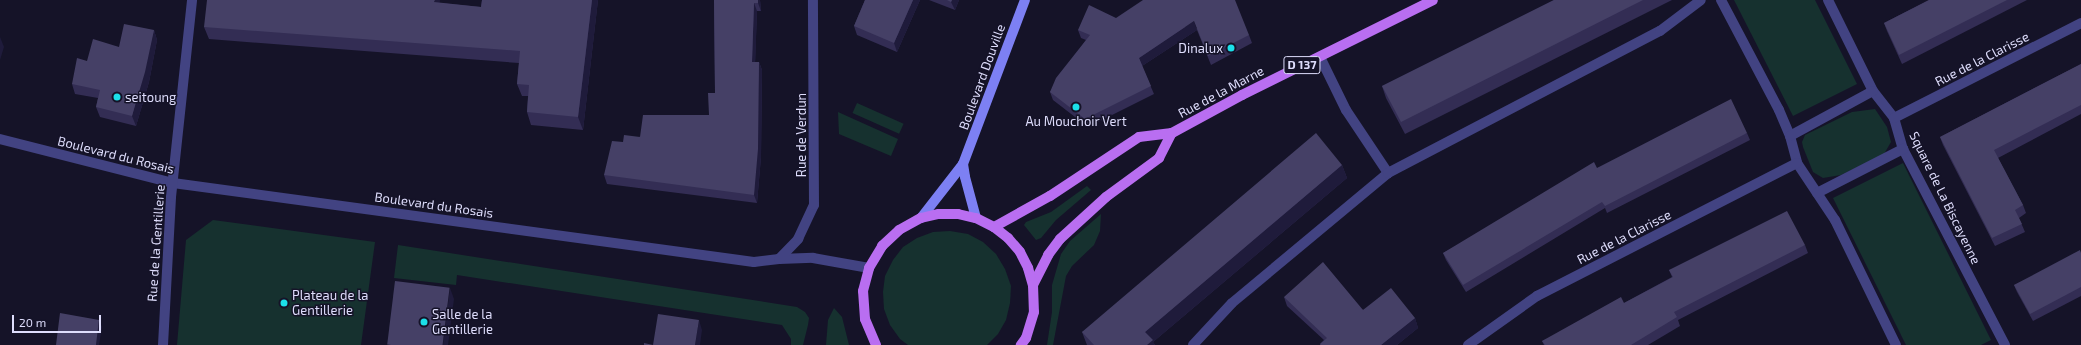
<!DOCTYPE html>
<html>
<head>
<meta charset="utf-8">
<style>
  body { margin:0 }
  #map { position:relative; width:2081px; height:345px; overflow:hidden; background:#151328; font-family:"Exo 2",sans-serif }
  div>[style] { position:absolute }
  .green>* { inset:0; background:#16312f; transform-origin:0 0 }
  .street>* { height:10px; margin:-5px; padding:0 5px; transform-origin:5px; border-radius:5px; background:#424382 }
  .secondary>* { height:10px; margin:-5px; padding:0 5px; transform-origin:5px; border-radius:5px; background:#7d80f3 }
  .primary>* { height:10px; margin:-5px; padding:0 5px; transform-origin:5px; border-radius:5px; background:#b96ef1 }
  .wall>* { inset:0; background:#332d54 }
  .shaded-wall>* { inset:0; background:#1f1b3b }
  .building>* { inset:0; background:#454066; transform-origin:0 0 }
  .dots>* { width:11px; height:11px; translate:-50% -50%; box-sizing:border-box; border:2px solid #151328; border-radius:50% }
  span { translate:-50% -50%; white-space:nowrap; text-align:center; line-height:1.15; -webkit-text-stroke:3px #151328; paint-order:stroke }
  .shield-label span { padding:1px 3px; background:#151328; border:1px solid; border-radius:3px; -webkit-text-stroke-width:0 }
  .shield-label { font-size:12px; color:#deddfc; font-weight:700 }
  .poi-label { font-size:13px; color:#deddfc }
  .right { translate:-100% -50%; text-align:right }
  .left { translate:0 -50%; text-align:left }
  .street-label { font-size:13px; color:#deddfc }
  .scale { position:absolute; left:12px; top:315px; width:89px; height:18px; box-sizing:border-box; border:2px solid #deddfc; border-top:0; padding-left:5px; font-size:12px; line-height:14px; white-space:nowrap; color:#deddfc; -webkit-text-stroke:3px #151328; paint-order:stroke }
</style>
</head>
<body>
<div id="map">
  <div class="green">
    <div style="clip-path:polygon(1734px 0,1815px 0,1857px 84px,1793px 116px)"></div>
    <div style="left:857px;top:103px;width:51px;height:11px;rotate:24deg"></div>
    <div style="clip-path:polygon(1875px 109px,1887px 127px,1891px 142px,1884px 154px,1841px 175px,1823px 178px,1813px 172px,1803px 147px,1802px 142px,1805px 135px,1852px 112px)"></div>
    <div style="clip-path:polygon(838px 112px,898px 139px,891px 156px,839px 134px)"></div>
    <div style="clip-path:polygon(1903px 163px,1991px 340px,1981px 345px,1906px 345px,1833px 198px)"></div>
    <div style="clip-path:polygon(1087px 186px,1091px 190px,1056px 220px,1041px 238px,1036px 240px,1024px 225px,1026px 222px,1051px 212px)"></div>
    <div style="clip-path:polygon(1101px 214px,1100px 231px,1094px 245px,1072px 266px,1066px 276px,1053px 345px,1047px 345px,1052px 312px,1052px 285px,1061px 254px,1070px 241px)"></div>
    <div style="clip-path:polygon(213px 220px,375px 242px,361px 345px,177px 345px,186px 240px)"></div>
    <div style="clip-path:polygon(950px 231px,968px 234px,983px 242px,996px 254px,1005px 269px,1011px 286px,1010px 303px,1006px 320px,998px 334px,987px 345px,908px 345px,900px 339px,890px 325px,884px 309px,883px 292px,885px 276px,893px 260px,903px 247px,917px 238px,933px 232px)"></div>
    <div style="clip-path:polygon(398px 245px,797px 307px,805px 312px,809px 318px,808px 325px,803px 345px,791px 345px,791px 339px,782px 325px,457px 275px,456px 285px,394px 278px)"></div>
    <div style="clip-path:polygon(834px 308px,842px 317px,849px 345px,826px 345px,828px 320px)"></div>
  </div>
  <div class="street">
    <div style="left:1721px;top:0;width:124px;rotate:62.2deg"></div>
    <div style="left:1779px;top:110px;width:28px;rotate:67deg"></div>
    <div style="left:1790px;top:136px;width:28px;rotate:75deg"></div>
    <div style="left:1797px;top:163px;width:69px;rotate:56.3deg"></div>
    <div style="left:1835px;top:220px;width:139px;rotate:64deg"></div>
    <div style="left:1828px;top:0;width:102px;rotate:63.7deg"></div>
    <div style="left:1873px;top:91px;width:34px;rotate:52deg"></div>
    <div style="left:1894px;top:118px;width:32px;rotate:74deg"></div>
    <div style="left:1903px;top:149px;width:221px;rotate:62.5deg"></div>
    <div style="left:1320px;top:57px;width:59px;rotate:63.9deg"></div>
    <div style="left:1346px;top:110px;width:76px;rotate:56.3deg"></div>
    <div style="left:1894px;top:118px;width:210px;rotate:-26.9deg"></div>
    <div style="left:1790px;top:136px;width:94px;rotate:-28.5deg"></div>
    <div style="left:0;top:139px;width:179px;rotate:14.3deg"></div>
    <div style="left:173px;top:183px;width:586px;rotate:7.74deg"></div>
    <div style="left:754px;top:262px;width:25px;rotate:-7deg"></div>
    <div style="left:779px;top:259px;width:34px;rotate:-2deg"></div>
    <div style="left:813px;top:258px;width:57px;rotate:10.1deg"></div>
    <div style="left:1817px;top:193px;width:97px;rotate:-27.1deg"></div>
    <div style="left:779px;top:259px;width:28px;rotate:-46deg"></div>
    <div style="left:798px;top:239px;width:38px;rotate:-65deg"></div>
    <div style="left:814px;top:205px;width:205px;rotate:-90.3deg"></div>
    <div style="left:163px;top:345px;width:148px;rotate:-86.9deg"></div>
    <div style="left:171px;top:197px;width:198px;rotate:-83.9deg"></div>
    <div style="left:1193px;top:345px;width:57px;rotate:-47.1deg"></div>
    <div style="left:1232px;top:303px;width:203px;rotate:-39.8deg"></div>
    <div style="left:1388px;top:173px;width:307px;rotate:-27.6deg"></div>
    <div style="left:1660px;top:31px;width:51px;rotate:-37.1deg"></div>
    <div style="left:1468px;top:345px;width:85px;rotate:-35.4deg"></div>
    <div style="left:1537px;top:296px;width:292px;rotate:-27.1deg"></div>
  </div>
  <div class="secondary">
    <div style="left:963px;top:164px;width:13px;rotate:81deg"></div>
    <div style="left:965px;top:177px;width:42px;rotate:75deg"></div>
    <div style="left:921px;top:218px;width:68px;rotate:-52.1deg"></div>
    <div style="left:963px;top:164px;width:175px;rotate:-69.3deg"></div>
  </div>
  <div class="primary">
    <div style="left:994px;top:227px;width:64px;rotate:-29deg"></div>
    <div style="left:1050px;top:196px;width:107px;rotate:-33.5deg"></div>
    <div style="left:1139px;top:137px;width:33px;rotate:-7deg"></div>
    <div style="left:1172px;top:133px;width:80px;rotate:-28.5deg"></div>
    <div style="left:1242px;top:95px;width:213px;rotate:-26.4deg"></div>
    <div style="left:1033px;top:285px;width:34px;rotate:-63deg"></div>
    <div style="left:1048px;top:255px;width:20px;rotate:-53deg"></div>
    <div style="left:1060px;top:239px;width:62px;rotate:-42.4deg"></div>
    <div style="left:1106px;top:197px;width:66px;rotate:-36.3deg"></div>
    <div style="left:1159px;top:158px;width:28px;rotate:-63deg"></div>
    <div style="left:876px;top:345px;width:28px;rotate:-113deg"></div>
    <div style="left:865px;top:319px;width:28px;rotate:-94deg"></div>
    <div style="left:863px;top:291px;width:24px;rotate:-75deg"></div>
    <div style="left:869px;top:268px;width:26px;rotate:-59deg"></div>
    <div style="left:882px;top:246px;width:23px;rotate:-43deg"></div>
    <div style="left:899px;top:230px;width:25px;rotate:-29deg"></div>
    <div style="left:921px;top:218px;width:18px;rotate:-13deg"></div>
    <div style="left:939px;top:214px;width:19px"></div>
    <div style="left:958px;top:214px;width:18px;rotate:13deg"></div>
    <div style="left:976px;top:218px;width:20px;rotate:27deg"></div>
    <div style="left:994px;top:227px;width:18px;rotate:38deg"></div>
    <div style="left:1008px;top:238px;width:18px;rotate:49deg"></div>
    <div style="left:1020px;top:252px;width:18px;rotate:63deg"></div>
    <div style="left:1028px;top:268px;width:18px;rotate:74deg"></div>
    <div style="left:1033px;top:285px;width:27px;rotate:88deg"></div>
    <div style="left:1034px;top:312px;width:27px;rotate:107deg"></div>
    <div style="left:1026px;top:338px;width:9px;rotate:126deg"></div>
  </div>
  <div class="wall">
    <div style="clip-path:polygon(482px 0,598px 0,583px 130px,531px 125px,527px 112px,528px 96px,522px 96px,517px 84px,519px 63px,209px 39px,204px 27px,440px 3px,481px 7px)"></div>
    <div style="clip-path:polygon(714px 0,760px 0,761px 11px,757px 11px,755px 62px,759px 62px,762px 70px,761px 157px,757px 203px,607px 184px,604px 175px,623px 142px,709px 115px,715px 93px)"></div>
    <div style="clip-path:polygon(865px 0,920px 0,897px 52px,857px 35px,854px 26px)"></div>
    <div style="clip-path:polygon(929px 0,959px 0,955px 10px)"></div>
    <div style="clip-path:polygon(1554px 0,1672px 0,1405px 134px,1386px 98px,1382px 86px)"></div>
    <div style="clip-path:polygon(1929px 0,2027px 0,1902px 64px,1887px 31px,1884px 23px)"></div>
    <div style="clip-path:polygon(1116px 18px,1249px 35px,1252px 43px,1211px 65px,1197px 30px,1142px 66px,1154px 94px,1088px 127px,1053px 100px,1050px 92px,1086px 40px,1081px 38px,1078px 30px)"></div>
    <div style="clip-path:polygon(154px 30px,157px 40px,149px 82px,136px 126px,100px 117px,96px 107px,98px 98px,75px 94px,72px 84px,87px 61px,119px 47px)"></div>
    <div style="clip-path:polygon(2081px 64px,2081px 114px,1998px 158px,2023px 205px,2026px 213px,2019px 218px,2025px 232px,1995px 246px,1943px 145px,1940px 137px)"></div>
    <div style="clip-path:polygon(1747px 133px,1750px 140px,1607px 213px,1605px 208px,1466px 292px,1446px 260px,1443px 253px,1597px 168px)"></div>
    <div style="clip-path:polygon(1342px 165px,1347px 178px,1153px 342px,1155px 345px,1087px 345px,1082px 332px)"></div>
    <div style="clip-path:polygon(1805px 245px,1808px 253px,1678px 320px,1680px 326px,1648px 345px,1544px 345px,1542px 341px,1624px 303px,1672px 277px,1669px 270px)"></div>
    <div style="clip-path:polygon(2081px 253px,2081px 296px,2033px 321px,2017px 292px,2014px 285px)"></div>
    <div style="clip-path:polygon(1284px 297px,1415px 318px,1418px 328px,1397px 345px,1320px 345px,1320px 344px,1324px 340px,1287px 306px)"></div>
  </div>
  <div class="shaded-wall">
    <div style="clip-path:polygon(435px 0,440px 0,439px 14px,434px 2px)"></div>
    <div style="clip-path:polygon(592px 0,598px 0,583px 130px,578px 117px)"></div>
    <div style="clip-path:polygon(758px 0,760px 0,761px 11px,758px 3px)"></div>
    <div style="clip-path:polygon(913px 0,920px 0,897px 52px,894px 43px)"></div>
    <div style="clip-path:polygon(952px 0,959px 0,955px 10px,951px 2px)"></div>
    <div style="clip-path:polygon(754px 3px,757px 11px,755px 70px,752px 62px)"></div>
    <div style="clip-path:polygon(1194px 21px,1197px 30px,1142px 66px,1139px 58px)"></div>
    <div style="clip-path:polygon(154px 30px,157px 40px,149px 82px,136px 126px,132px 116px)"></div>
    <div style="clip-path:polygon(0 37px,4px 47px,0 60px)"></div>
    <div style="clip-path:polygon(759px 62px,762px 70px,761px 157px,757px 203px,754px 195px)"></div>
    <div style="clip-path:polygon(1342px 165px,1347px 178px,1153px 342px,1155px 345px,1147px 345px,1145px 332px)"></div>
    <div style="clip-path:polygon(450px 288px,454px 299px,448px 345px,443px 345px)"></div>
    <div style="clip-path:polygon(1415px 318px,1418px 328px,1397px 345px,1381px 345px)"></div>
    <div style="clip-path:polygon(99px 320px,102px 327px,99px 345px,96px 345px)"></div>
    <div style="clip-path:polygon(699px 320px,702px 330px,700px 345px,695px 345px)"></div>
  </div>
  <div class="building">
    <div style="clip-path:polygon(207px 0,435px 0,434px 2px,481px 7px,482px 0,592px 0,578px 117px,527px 112px,529px 85px,517px 84px,520px 51px,204px 27px)"></div>
    <div style="clip-path:polygon(714px 0,758px 0,758px 3px,754px 3px,752px 62px,759px 62px,758px 149px,754px 195px,604px 175px,612px 141px,623px 142px,624px 135px,640px 137px,643px 115px,709px 115px,708px 93px,715px 93px)"></div>
    <div style="clip-path:polygon(865px 0,913px 0,894px 43px,854px 26px)"></div>
    <div style="clip-path:polygon(947px 0,952px 0,951px 2px)"></div>
    <div style="clip-path:polygon(1143px 0,1235px 0,1249px 35px,1208px 56px,1194px 21px,1139px 58px,1151px 86px,1085px 119px,1050px 92px,1056px 78px,1090px 35px,1078px 30px,1089px 5px,1116px 18px)"></div>
    <div style="clip-path:polygon(1554px 0,1643px 0,1401px 122px,1382px 86px)"></div>
    <div style="clip-path:polygon(1929px 0,2007px 0,1899px 55px,1884px 23px)"></div>
    <div style="clip-path:polygon(124px 24px,154px 30px,145px 72px,132px 116px,96px 107px,100px 90px,72px 84px,77px 58px,87px 61px,93px 39px,119px 47px)"></div>
    <div style="clip-path:polygon(2081px 64px,2081px 105px,1994px 150px,2023px 205px,2015px 210px,2022px 224px,1992px 238px,1940px 137px)"></div>
    <div style="clip-path:polygon(1731px 99px,1747px 133px,1605px 206px,1602px 202px,1463px 285px,1443px 253px,1594px 162px,1597px 168px)"></div>
    <div style="clip-path:polygon(1316px 133px,1342px 165px,1145px 332px,1153px 340px,1147px 345px,1094px 345px,1082px 332px)"></div>
    <div style="clip-path:polygon(1787px 211px,1805px 245px,1674px 312px,1677px 317px,1631px 345px,1545px 345px,1542px 341px,1621px 297px,1624px 303px,1673px 277px,1669px 270px)"></div>
    <div style="clip-path:polygon(2080px 250px,2081px 253px,2081px 287px,2030px 314px,2014px 285px)"></div>
    <div style="clip-path:polygon(1323px 262px,1363px 310px,1391px 288px,1415px 318px,1381px 345px,1321px 345px,1320px 344px,1327px 338px,1284px 297px)"></div>
    <div style="left:395px;top:281px;width:55px;height:64px;rotate:7deg"></div>
    <div style="clip-path:polygon(60px 313px,99px 320px,96px 345px,56px 345px)"></div>
    <div style="clip-path:polygon(658px 314px,699px 320px,695px 345px,644px 345px,644px 343px,653px 345px)"></div>
  </div>
  <div class="dots">
    <div style="left:1231px;top:48px;background:#1be0e9"></div>
    <div style="left:117px;top:97px;background:#1be0e9"></div>
    <div style="left:1076px;top:107px;background:#1be0e9"></div>
    <div style="left:284px;top:303px;background:#1be0e9"></div>
    <div style="left:424px;top:322px;background:#1be0e9"></div>
  </div>
  <div class="shield-label">
    <span style="left:1302px;top:65px">D 137</span>
  </div>
  <div class="poi-label">
    <span class="right" style="left:1223px;top:48px">Dinalux</span>
    <span class="left" style="left:125px;top:97px">seitoung</span>
    <span style="left:1076px;top:121px">Au Mouchoir Vert</span>
    <span class="left" style="left:292px;top:303px">Plateau de la<br>Gentillerie</span>
    <span class="left" style="left:432px;top:322px">Salle de la<br>Gentillerie</span>
  </div>
  <div class="street-label">
    <span style="left:1982px;top:59px;rotate:-27deg">Rue de la Clarisse</span>
    <span style="left:982px;top:77px;rotate:-70deg">Boulevard Douville</span>
    <span style="left:1221px;top:92px;rotate:-28deg">Rue de la Marne</span>
    <span style="left:801px;top:135px;rotate:-90deg">Rue de Verdun</span>
    <span style="left:116px;top:155px;rotate:14deg">Boulevard du Rosais</span>
    <span style="left:1945px;top:198px;rotate:64deg">Square de La Biscayenne</span>
    <span style="left:434px;top:205px;rotate:8deg">Boulevard du Rosais</span>
    <span style="left:1624px;top:237px;rotate:-27deg">Rue de la Clarisse</span>
    <span style="left:156px;top:243px;rotate:-86deg">Rue de la Gentillerie</span>
  </div>
  <div class="scale">20 m</div>
</div>
</body>
</html>
